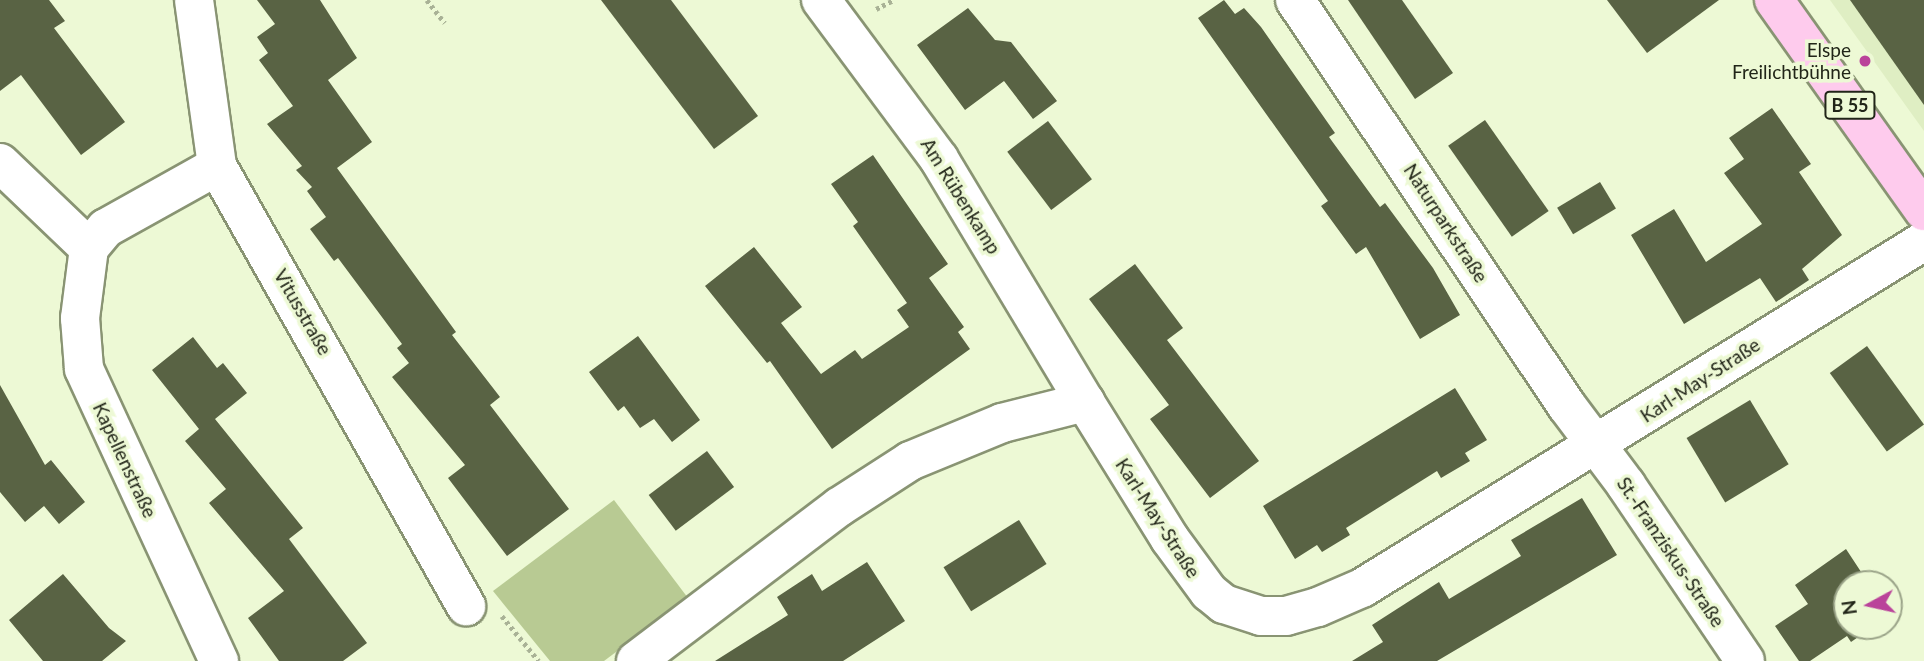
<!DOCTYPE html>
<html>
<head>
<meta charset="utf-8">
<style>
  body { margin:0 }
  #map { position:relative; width:1924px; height:661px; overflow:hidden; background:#edf9d5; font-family:Lato,sans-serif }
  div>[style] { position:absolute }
  .built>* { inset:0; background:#dfeec3 }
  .green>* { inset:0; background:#b8ca93 }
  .building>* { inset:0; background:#596344; transform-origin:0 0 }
  .path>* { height:4.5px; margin-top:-2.25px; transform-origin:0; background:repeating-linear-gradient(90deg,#a9b296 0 3.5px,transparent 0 7px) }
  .roads { filter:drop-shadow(2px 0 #899473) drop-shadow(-2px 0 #899473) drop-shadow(0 2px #899473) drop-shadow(0 -2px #899473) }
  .minor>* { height:38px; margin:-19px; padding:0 19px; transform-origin:19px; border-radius:19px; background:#fff }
  .major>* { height:38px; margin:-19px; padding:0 19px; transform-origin:19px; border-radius:19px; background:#fecbed }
  .dots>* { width:19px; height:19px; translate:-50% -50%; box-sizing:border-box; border:4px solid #edf9d5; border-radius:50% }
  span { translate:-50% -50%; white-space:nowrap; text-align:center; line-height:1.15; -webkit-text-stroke:7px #edf9d5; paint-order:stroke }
  .shield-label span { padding:2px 5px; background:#edf9d5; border:2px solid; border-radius:5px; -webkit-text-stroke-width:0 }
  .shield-label { font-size:18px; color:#212518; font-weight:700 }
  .poi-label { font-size:19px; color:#212518 }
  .right { translate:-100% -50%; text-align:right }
  .street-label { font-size:19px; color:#212518 }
  .north { position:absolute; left:1833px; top:570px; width:70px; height:70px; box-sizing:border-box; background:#edf9d5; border:2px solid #9ba489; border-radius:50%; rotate:262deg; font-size:19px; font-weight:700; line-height:28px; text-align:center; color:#212518 }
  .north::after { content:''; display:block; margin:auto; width:24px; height:32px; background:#ba439a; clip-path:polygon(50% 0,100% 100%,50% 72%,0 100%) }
</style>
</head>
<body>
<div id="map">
  <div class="built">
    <div style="clip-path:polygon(1830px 0,1924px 0,1924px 131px)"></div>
  </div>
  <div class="green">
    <div style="clip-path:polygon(614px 500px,688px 598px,604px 661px,550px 661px,493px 591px)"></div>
  </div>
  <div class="building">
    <div style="clip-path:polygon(0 0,49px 0,65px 21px,54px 28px,125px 122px,81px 155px,21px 75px,0 91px)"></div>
    <div style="clip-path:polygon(257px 0,320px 0,357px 58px,328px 80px,372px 142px,337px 168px,456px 332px,452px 335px,500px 397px,490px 405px,569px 509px,507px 556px,448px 478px,465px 465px,392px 377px,409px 363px,397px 348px,402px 344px,338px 258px,334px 261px,310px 229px,326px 217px,307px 191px,312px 187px,296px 170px,302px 166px,267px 124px,293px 106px,259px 60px,268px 53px,257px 37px,275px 24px)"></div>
    <div style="clip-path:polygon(601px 0,671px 0,758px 116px,714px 149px)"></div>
    <div style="clip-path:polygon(1224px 0,1235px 14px,1244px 8px,1261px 27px,1335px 133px,1329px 137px,1380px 207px,1385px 203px,1433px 268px,1460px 315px,1420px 339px,1366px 247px,1356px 254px,1321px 206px,1328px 201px,1198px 18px)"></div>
    <div style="clip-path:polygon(1348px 0,1402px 0,1453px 73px,1415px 99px)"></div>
    <div style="clip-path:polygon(1607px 0,1719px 0,1647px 53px)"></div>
    <div style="clip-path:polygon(1850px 0,1924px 0,1924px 105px)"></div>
    <div style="clip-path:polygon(968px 8px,995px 40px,1011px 42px,1057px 101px,1033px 119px,1004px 81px,965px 110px,917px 45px)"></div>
    <div style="clip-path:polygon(1772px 108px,1811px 164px,1799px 172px,1842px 235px,1802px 269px,1809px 280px,1776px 302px,1760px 278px,1684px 324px,1631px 235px,1674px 209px,1706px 262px,1762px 224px,1724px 173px,1744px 159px,1729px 138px)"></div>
    <div style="left:1485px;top:120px;width:111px;height:45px;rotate:55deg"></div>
    <div style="left:1048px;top:121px;width:73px;height:51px;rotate:53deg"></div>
    <div style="clip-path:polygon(873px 155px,948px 264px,929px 278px,964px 327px,958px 332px,970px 349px,832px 449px,770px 361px,767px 363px,705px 286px,754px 247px,802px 307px,781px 323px,821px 374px,855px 350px,862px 359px,909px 327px,897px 310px,907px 303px,853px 226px,858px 222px,831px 184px)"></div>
    <div style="left:1600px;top:182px;width:31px;height:50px;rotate:59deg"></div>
    <div style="clip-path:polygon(1135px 264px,1183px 328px,1167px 340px,1259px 461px,1210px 498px,1150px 419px,1169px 405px,1089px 299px)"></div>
    <div style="clip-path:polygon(638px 336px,700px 420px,672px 442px,654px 419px,640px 428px,624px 406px,618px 411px,589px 372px)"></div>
    <div style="clip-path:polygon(193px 337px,217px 368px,223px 363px,247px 393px,215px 419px,303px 528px,289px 539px,367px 643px,343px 661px,279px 661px,248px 618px,284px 591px,209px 503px,226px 489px,185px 441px,199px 429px,152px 370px)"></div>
    <div style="left:1867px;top:346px;width:97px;height:46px;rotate:54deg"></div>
    <div style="clip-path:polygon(0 385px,45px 465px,51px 460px,85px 502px,59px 524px,44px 506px,25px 522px,0 492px)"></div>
    <div style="clip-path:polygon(1455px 388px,1487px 440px,1465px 453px,1470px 461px,1441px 478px,1437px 471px,1346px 528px,1350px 535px,1322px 552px,1317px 545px,1295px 559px,1263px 506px)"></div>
    <div style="left:1750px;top:400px;width:75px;height:74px;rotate:59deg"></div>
    <div style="left:707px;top:451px;width:45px;height:73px;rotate:53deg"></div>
    <div style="clip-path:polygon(1582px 498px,1617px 555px,1437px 661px,1352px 661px,1383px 642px,1372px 625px,1439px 582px,1449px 599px,1521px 556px,1511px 540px)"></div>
    <div style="left:1019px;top:520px;width:52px;height:89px;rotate:58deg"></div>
    <div style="clip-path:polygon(1846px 549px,1869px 584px,1847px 584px,1847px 626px,1874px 626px,1851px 642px,1847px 636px,1810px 661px,1799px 661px,1775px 626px,1808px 604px,1795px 585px)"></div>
    <div style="clip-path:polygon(867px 562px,905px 621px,843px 661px,715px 661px,788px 615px,777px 597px,812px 574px,822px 591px)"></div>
    <div style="clip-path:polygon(63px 574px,109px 628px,126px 641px,102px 661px,43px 661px,9px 620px)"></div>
  </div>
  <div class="path">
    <div style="left:427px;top:0;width:29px;rotate:52deg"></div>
    <div style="left:876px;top:9px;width:20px;rotate:-27deg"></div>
    <div style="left:502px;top:616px;width:58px;rotate:50.6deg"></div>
  </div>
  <div class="roads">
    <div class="minor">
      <div style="left:194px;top:0;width:168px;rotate:82.1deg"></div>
      <div style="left:217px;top:166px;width:506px;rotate:60.49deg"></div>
      <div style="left:821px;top:0;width:198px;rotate:53.4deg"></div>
      <div style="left:939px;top:159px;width:283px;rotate:59deg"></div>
      <div style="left:1295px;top:0;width:489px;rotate:56.2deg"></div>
      <div style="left:1567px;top:406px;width:99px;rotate:53.2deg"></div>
      <div style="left:1626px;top:485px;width:212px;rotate:55.9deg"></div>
      <div style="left:0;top:163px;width:123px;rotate:43.7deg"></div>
      <div style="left:89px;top:248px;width:71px;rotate:97.3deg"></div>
      <div style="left:80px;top:318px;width:51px;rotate:85.5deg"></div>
      <div style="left:84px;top:369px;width:322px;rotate:65.2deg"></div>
      <div style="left:89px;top:248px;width:26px;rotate:-50deg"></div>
      <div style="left:106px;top:228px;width:127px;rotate:-29.2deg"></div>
      <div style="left:636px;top:661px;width:255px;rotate:-37.2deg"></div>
      <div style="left:839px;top:507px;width:85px;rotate:-32.9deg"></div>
      <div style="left:910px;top:461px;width:100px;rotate:-22.4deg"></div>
      <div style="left:1002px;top:423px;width:86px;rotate:-14.2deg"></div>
      <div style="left:1085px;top:402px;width:161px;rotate:58.2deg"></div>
      <div style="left:1170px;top:539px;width:66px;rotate:53.7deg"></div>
      <div style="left:1209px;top:592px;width:19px;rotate:39deg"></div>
      <div style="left:1224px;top:604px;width:39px;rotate:18deg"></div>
      <div style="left:1261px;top:616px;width:25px"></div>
      <div style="left:1286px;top:616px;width:33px;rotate:-16deg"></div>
      <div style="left:1318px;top:607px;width:48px;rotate:-23.4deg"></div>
      <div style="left:1362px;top:588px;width:660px;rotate:-31.69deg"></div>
    </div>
    <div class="major">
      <div style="left:1774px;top:0;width:259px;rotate:54.6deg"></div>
    </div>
  </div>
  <div class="dots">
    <div style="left:1865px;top:61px;background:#ba439a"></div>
  </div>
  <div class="shield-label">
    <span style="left:1850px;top:105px">B 55</span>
  </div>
  <div class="poi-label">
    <span class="right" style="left:1851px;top:61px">Elspe<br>Freilichtbühne</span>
  </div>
  <div class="street-label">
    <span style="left:961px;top:196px;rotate:58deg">Am Rübenkamp</span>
    <span style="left:1446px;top:223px;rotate:57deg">Naturparkstraße</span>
    <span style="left:303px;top:312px;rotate:60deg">Vitusstraße</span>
    <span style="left:1700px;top:380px;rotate:-33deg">Karl-May-Straße</span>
    <span style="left:125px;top:460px;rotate:65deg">Kapellenstraße</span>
    <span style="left:1158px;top:518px;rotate:57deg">Karl-May-Straße</span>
    <span style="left:1671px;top:552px;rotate:56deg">St.-Franziskus-Straße</span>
  </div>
  <div class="north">N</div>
</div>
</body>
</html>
